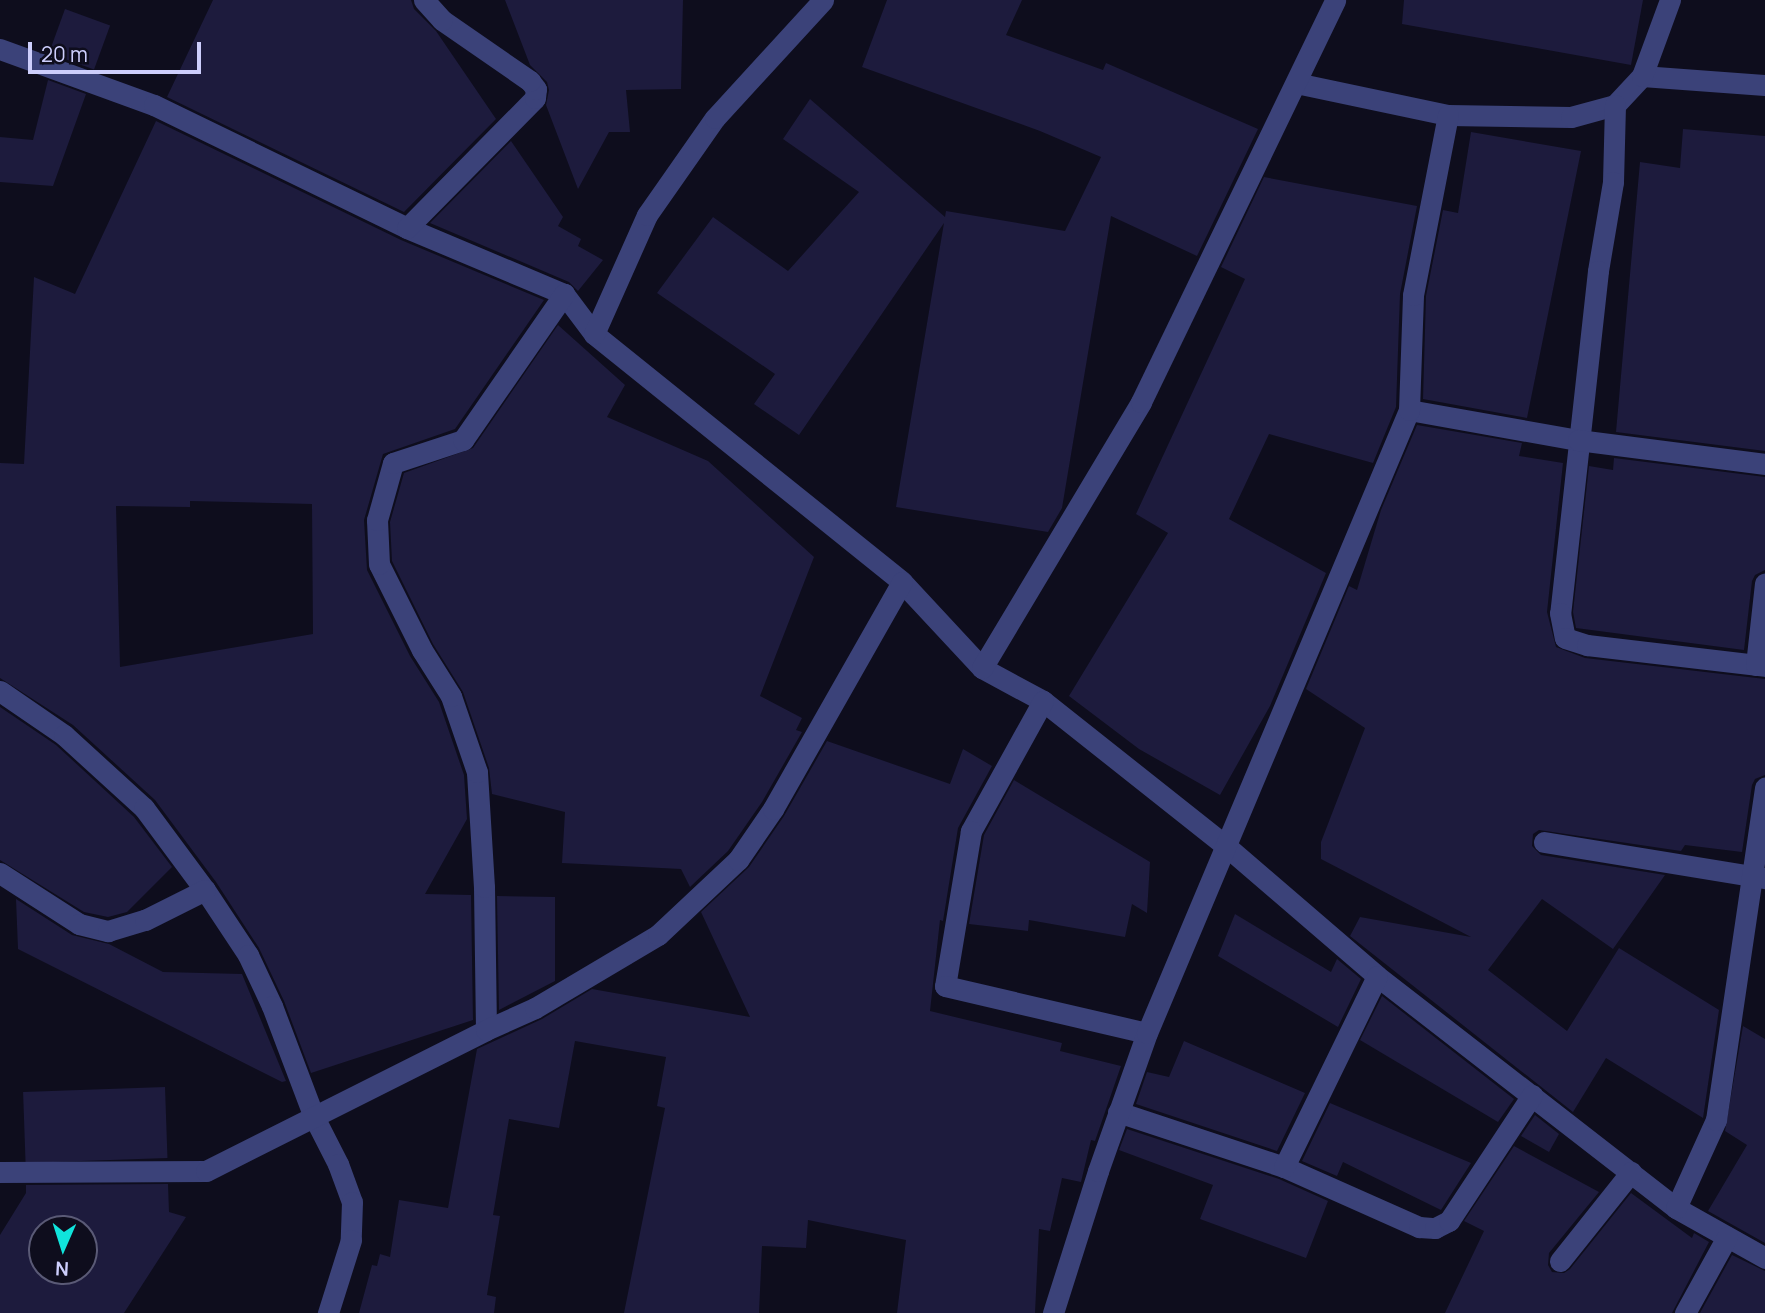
<!DOCTYPE html>
<html>
<head>
<meta charset="utf-8">
<style>
  body { margin:0 }
  #map { position:relative; width:1765px; height:1313px; overflow:hidden; background:#0e0d1d; font-family:Manrope,sans-serif }
  div>[style] { position:absolute }
  .building>* { inset:0; background:#1d1b3d; transform-origin:0 0 }
  .minor>* { height:21px; margin:-10.5px; padding:0 10.5px; transform-origin:10.5px; border-radius:10.5px; background:#3b4279 }
  span { translate:-50% -50%; white-space:nowrap; text-align:center; line-height:1.15; -webkit-text-stroke:5px #0e0d1d; paint-order:stroke }
  .north { position:absolute; left:28px; top:1215px; width:70px; height:70px; box-sizing:border-box; background:#0e0d1d; border:2px solid #5a5a76; border-radius:50%; rotate:183deg; font-size:19px; font-weight:700; line-height:28px; text-align:center; color:#cdcefc }
  .north::after { content:''; display:block; margin:auto; width:24px; height:32px; background:#10e4dc; clip-path:polygon(50% 0,100% 100%,50% 72%,0 100%) }
  .scale { position:absolute; left:28px; top:42px; width:173px; height:32px; box-sizing:border-box; border:4px solid #cdcefc; border-top:0; padding-left:9px; font-size:21px; line-height:24px; white-space:nowrap; color:#cdcefc; -webkit-text-stroke:5px #0e0d1d; paint-order:stroke }
</style>
</head>
<body>
<div id="map">
  <div class="building">
    <div style="clip-path:polygon(213px 0,411px 0,414px 9px,436px 31px,496px 119px,404px 212px,167px 97px)"></div>
    <div style="clip-path:polygon(505px 0,683px 0,681px 89px,626px 90px,630px 132px,609px 132px,578px 189px,546px 105px,549px 90px,547px 82px,530px 65px)"></div>
    <div style="clip-path:polygon(887px 0,1022px 0,1006px 35px,1103px 70px,1106px 63px,1258px 129px,1197px 256px,1111px 216px,1062px 508px,1048px 532px,896px 507px,944px 223px,799px 435px,754px 404px,775px 374px,657px 293px,713px 217px,788px 271px,859px 192px,783px 139px,810px 99px,945px 217px,946px 211px,1065px 231px,1101px 157px,1040px 131px,862px 67px)"></div>
    <div style="clip-path:polygon(1404px 0,1643px 0,1631px 65px,1402px 24px)"></div>
    <div style="left:65px;top:9px;width:48px;height:47px;rotate:20deg"></div>
    <div style="clip-path:polygon(48px 80px,86px 94px,53px 186px,0 182px,0 137px,33px 140px)"></div>
    <div style="clip-path:polygon(evenodd,156px 121px,401px 240px,544px 300px,455px 429px,383px 454px,364px 520px,367px 570px,410px 656px,439px 702px,464px 775px,467px 819px,425px 894px,471px 895px,473px 1020px,311px 1073px,284px 1001px,259px 948px,216px 882px,155px 800px,73px 725px,0 678px,0 463px,24px 464px,34px 277px,75px 294px,156px 121px,190px 501px,312px 504px,313px 634px,120px 667px,116px 506px,190px 507px,190px 501px)"></div>
    <div style="clip-path:polygon(1683px 129px,1765px 136px,1765px 451px,1616px 432px,1640px 162px,1680px 168px)"></div>
    <div style="clip-path:polygon(1471px 132px,1581px 151px,1527px 418px,1423px 399px,1426px 296px,1443px 210px,1458px 213px)"></div>
    <div style="clip-path:polygon(511px 141px,563px 217px,558px 226px,581px 239px,578px 246px,603px 260px,578px 291px,569px 282px,430px 223px)"></div>
    <div style="clip-path:polygon(1264px 177px,1417px 206px,1400px 294px,1396px 407px,1373px 463px,1269px 434px,1229px 519px,1326px 573px,1270px 706px,1220px 795px,1139px 749px,1069px 696px,1168px 533px,1136px 514px,1245px 279px,1221px 267px)"></div>
    <div style="clip-path:polygon(558px 325px,625px 385px,607px 417px,708px 461px,814px 557px,760px 696px,802px 718px,796px 730px,802px 732px,762px 802px,728px 851px,690px 887px,681px 869px,562px 863px,565px 812px,492px 794px,489px 768px,463px 692px,433px 644px,392px 561px,390px 522px,404px 473px,473px 448px)"></div>
    <div style="clip-path:polygon(1417px 425px,1522px 443px,1519px 456px,1563px 463px,1547px 612px,1556px 647px,1585px 658px,1765px 679px,1765px 775px,1755px 779px,1752px 785px,1742px 852px,1685px 845px,1681px 851px,1539px 830px,1533px 834px,1532px 846px,1541px 855px,1665px 875px,1613px 949px,1542px 899px,1488px 970px,1567px 1031px,1619px 948px,1719px 1010px,1703px 1118px,1606px 1058px,1573px 1112px,1350px 936px,1360px 917px,1471px 937px,1321px 859px,1321px 842px,1365px 728px,1306px 689px,1349px 586px,1357px 590px,1381px 510px)"></div>
    <div style="clip-path:polygon(1614px 458px,1765px 477px,1765px 570px,1755px 575px,1752px 581px,1744px 650px,1576px 628px,1573px 612px,1589px 466px,1613px 470px)"></div>
    <div style="clip-path:polygon(0 707px,56px 745px,134px 817px,172px 867px,127px 912px,108px 917px,84px 912px,0 860px)"></div>
    <div style="clip-path:polygon(827px 741px,950px 784px,963px 749px,992px 766px,958px 828px,943px 921px,940px 920px,930px 1011px,1062px 1043px,1060px 1051px,1121px 1066px,1095px 1141px,1091px 1140px,1081px 1182px,1062px 1178px,1050px 1231px,1039px 1229px,1035px 1313px,897px 1313px,906px 1240px,808px 1220px,806px 1248px,762px 1246px,759px 1313px,624px 1313px,665px 1108px,657px 1106px,666px 1057px,575px 1041px,559px 1128px,509px 1119px,493px 1215px,500px 1216px,487px 1295px,496px 1297px,494px 1313px,359px 1313px,372px 1265px,377px 1266px,380px 1254px,390px 1257px,399px 1200px,448px 1208px,477px 1049px,542px 1019px,592px 989px,750px 1017px,701px 912px,749px 867px,784px 816px)"></div>
    <div style="clip-path:polygon(1014px 780px,1150px 862px,1147px 913px,1132px 904px,1125px 937px,1029px 920px,1028px 931px,969px 924px,984px 835px)"></div>
    <div style="clip-path:polygon(497px 896px,555px 897px,555px 981px,499px 1010px)"></div>
    <div style="clip-path:polygon(16px 899px,72px 935px,109px 944px,163px 972px,242px 974px,286px 1081px,282px 1082px,18px 949px)"></div>
    <div style="clip-path:polygon(1235px 914px,1331px 972px,1337px 959px,1361px 979px,1338px 1027px,1218px 956px)"></div>
    <div style="clip-path:polygon(1382px 996px,1514px 1099px,1498px 1122px,1360px 1040px)"></div>
    <div style="clip-path:polygon(1743px 1026px,1765px 1039px,1765px 1243px,1708px 1211px,1747px 1145px,1725px 1131px)"></div>
    <div style="clip-path:polygon(1184px 1041px,1305px 1093px,1277px 1151px,1136px 1104px,1147px 1072px,1169px 1077px)"></div>
    <div style="left:165px;top:1087px;width:71px;height:142px;rotate:88deg"></div>
    <div style="clip-path:polygon(1330px 1103px,1471px 1163px,1441px 1210px,1343px 1162px,1337px 1176px,1302px 1161px)"></div>
    <div style="clip-path:polygon(1535px 1115px,1559px 1134px,1549px 1152px,1521px 1136px)"></div>
    <div style="clip-path:polygon(1127px 1129px,1279px 1179px,1328px 1201px,1306px 1258px,1200px 1219px,1213px 1185px,1119px 1150px)"></div>
    <div style="clip-path:polygon(1514px 1146px,1599px 1192px,1549px 1253px,1548px 1265px,1552px 1272px,1564px 1273px,1570px 1269px,1631px 1193px,1692px 1238px,1694px 1233px,1709px 1242px,1672px 1313px,1445px 1313px,1484px 1231px,1464px 1221px)"></div>
    <div style="clip-path:polygon(evenodd,168px 1184px,169px 1212px,186px 1217px,124px 1313px,0 1313px,0 1235px,26px 1193px,26px 1185px,168px 1184px,42px 1229px,84px 1229px,84px 1271px,42px 1271px,42px 1229px)"></div>
    <div style="clip-path:polygon(1732px 1255px,1765px 1271px,1765px 1313px,1700px 1313px)"></div>
  </div>
  <div class="minor">
    <div style="left:0;top:49px;width:164px;rotate:20deg"></div>
    <div style="left:154px;top:105px;width:281px;rotate:25.9deg"></div>
    <div style="left:407px;top:228px;width:170px;rotate:22.8deg"></div>
    <div style="left:564px;top:294px;width:50px;rotate:53.1deg"></div>
    <div style="left:594px;top:334px;width:395px;rotate:38.8deg"></div>
    <div style="left:902px;top:582px;width:117px;rotate:47.1deg"></div>
    <div style="left:982px;top:668px;width:69px;rotate:28.4deg"></div>
    <div style="left:1043px;top:701px;width:233px;rotate:38.4deg"></div>
    <div style="left:1226px;top:846px;width:199px;rotate:40.7deg"></div>
    <div style="left:1377px;top:976px;width:378px;rotate:37.8deg"></div>
    <div style="left:1676px;top:1208px;width:102px;rotate:29.3deg"></div>
    <div style="left:1642px;top:76px;width:123px;rotate:4.2deg"></div>
    <div style="left:1296px;top:83px;width:155px;rotate:11.9deg"></div>
    <div style="left:1448px;top:115px;width:123px;rotate:0.9deg"></div>
    <div style="left:1571px;top:117px;width:46px;rotate:-15.3deg"></div>
    <div style="left:1615px;top:105px;width:40px;rotate:-47deg"></div>
    <div style="left:1642px;top:76px;width:81px;rotate:-69.8deg"></div>
    <div style="left:1615px;top:105px;width:77px;rotate:91.5deg"></div>
    <div style="left:1613px;top:182px;width:90px;rotate:99.6deg"></div>
    <div style="left:1598px;top:271px;width:344px;rotate:96.3deg"></div>
    <div style="left:1560px;top:613px;width:25px;rotate:79deg"></div>
    <div style="left:1565px;top:638px;width:23px;rotate:18deg"></div>
    <div style="left:1587px;top:645px;width:179px;rotate:6.7deg"></div>
    <div style="left:407px;top:228px;width:182px;rotate:-45.4deg"></div>
    <div style="left:535px;top:98px;width:9px;rotate:-84deg"></div>
    <div style="left:536px;top:89px;width:10px;rotate:-127deg"></div>
    <div style="left:530px;top:81px;width:107px;rotate:-145.3deg"></div>
    <div style="left:442px;top:20px;width:27px;rotate:-132deg"></div>
    <div style="left:594px;top:334px;width:130px;rotate:-66deg"></div>
    <div style="left:647px;top:215px;width:118px;rotate:-55deg"></div>
    <div style="left:715px;top:118px;width:160px;rotate:-47.5deg"></div>
    <div style="left:1409px;top:410px;width:172px;rotate:10.1deg"></div>
    <div style="left:1578px;top:440px;width:189px;rotate:7.3deg"></div>
    <div style="left:1756px;top:665px;width:82px;rotate:-83.7deg"></div>
    <div style="left:982px;top:668px;width:310px;rotate:-59.1deg"></div>
    <div style="left:1141px;top:402px;width:446px;rotate:-64.2deg"></div>
    <div style="left:0;top:691px;width:78px;rotate:34.5deg"></div>
    <div style="left:64px;top:735px;width:108px;rotate:42.4deg"></div>
    <div style="left:144px;top:808px;width:102px;rotate:53.4deg"></div>
    <div style="left:205px;top:890px;width:78px;rotate:56.5deg"></div>
    <div style="left:248px;top:955px;width:56px;rotate:64.8deg"></div>
    <div style="left:272px;top:1006px;width:119px;rotate:69.3deg"></div>
    <div style="left:314px;top:1117px;width:53px;rotate:62.9deg"></div>
    <div style="left:338px;top:1164px;width:40px;rotate:69.8deg"></div>
    <div style="left:352px;top:1202px;width:38px;rotate:92deg"></div>
    <div style="left:351px;top:1240px;width:77px;rotate:107.5deg"></div>
    <div style="left:1043px;top:701px;width:149px;rotate:119deg"></div>
    <div style="left:971px;top:831px;width:157px;rotate:99.5deg"></div>
    <div style="left:945px;top:986px;width:207px;rotate:13.1deg"></div>
    <div style="left:1544px;top:842px;width:224px;rotate:9.3deg"></div>
    <div style="left:0;top:873px;width:94px;rotate:32.8deg"></div>
    <div style="left:79px;top:924px;width:30px;rotate:14deg"></div>
    <div style="left:108px;top:931px;width:39px;rotate:-17deg"></div>
    <div style="left:145px;top:920px;width:67px;rotate:-26.6deg"></div>
    <div style="left:486px;top:1030px;width:143px;rotate:-90.8deg"></div>
    <div style="left:484px;top:887px;width:115px;rotate:-93.5deg"></div>
    <div style="left:477px;top:772px;width:80px;rotate:-108.9deg"></div>
    <div style="left:451px;top:696px;width:54px;rotate:-122.2deg"></div>
    <div style="left:422px;top:650px;width:96px;rotate:-116.6deg"></div>
    <div style="left:379px;top:564px;width:44px;rotate:-92.6deg"></div>
    <div style="left:377px;top:520px;width:59px;rotate:-74.3deg"></div>
    <div style="left:393px;top:463px;width:74px;rotate:-18.2deg"></div>
    <div style="left:463px;top:440px;width:178px;rotate:-55.3deg"></div>
    <div style="left:1118px;top:1112px;width:175px;rotate:18.3deg"></div>
    <div style="left:1284px;top:1167px;width:148px;rotate:24deg"></div>
    <div style="left:1419px;top:1227px;width:16px;rotate:4deg"></div>
    <div style="left:1435px;top:1228px;width:16px;rotate:-27deg"></div>
    <div style="left:1449px;top:1221px;width:151px;rotate:-56.6deg"></div>
    <div style="left:1284px;top:1167px;width:212px;rotate:-64deg"></div>
    <div style="left:0;top:1172px;width:206px;rotate:-0.3deg"></div>
    <div style="left:206px;top:1171px;width:313px;rotate:-26.7deg"></div>
    <div style="left:486px;top:1030px;width:54px;rotate:-24.2deg"></div>
    <div style="left:535px;top:1008px;width:143px;rotate:-30.7deg"></div>
    <div style="left:658px;top:935px;width:110px;rotate:-43.2deg"></div>
    <div style="left:738px;top:860px;width:62px;rotate:-55.5deg"></div>
    <div style="left:773px;top:809px;width:261px;rotate:-60.4deg"></div>
    <div style="left:1676px;top:1208px;width:97px;rotate:-65.6deg"></div>
    <div style="left:1716px;top:1120px;width:336px;rotate:-81.6deg"></div>
    <div style="left:1560px;top:1261px;width:114px;rotate:-51.4deg"></div>
    <div style="left:1053px;top:1313px;width:149px;rotate:-72.4deg"></div>
    <div style="left:1098px;top:1171px;width:146px;rotate:-70.5deg"></div>
    <div style="left:1147px;top:1033px;width:676px;rotate:-67.19deg"></div>
    <div style="left:1409px;top:410px;width:115px;rotate:-88deg"></div>
    <div style="left:1413px;top:295px;width:183px;rotate:-79deg"></div>
    <div style="left:1685px;top:1313px;width:87px;rotate:-61.1deg"></div>
  </div>
  <div class="north">N</div>
  <div class="scale">20 m</div>
</div>
</body>
</html>
